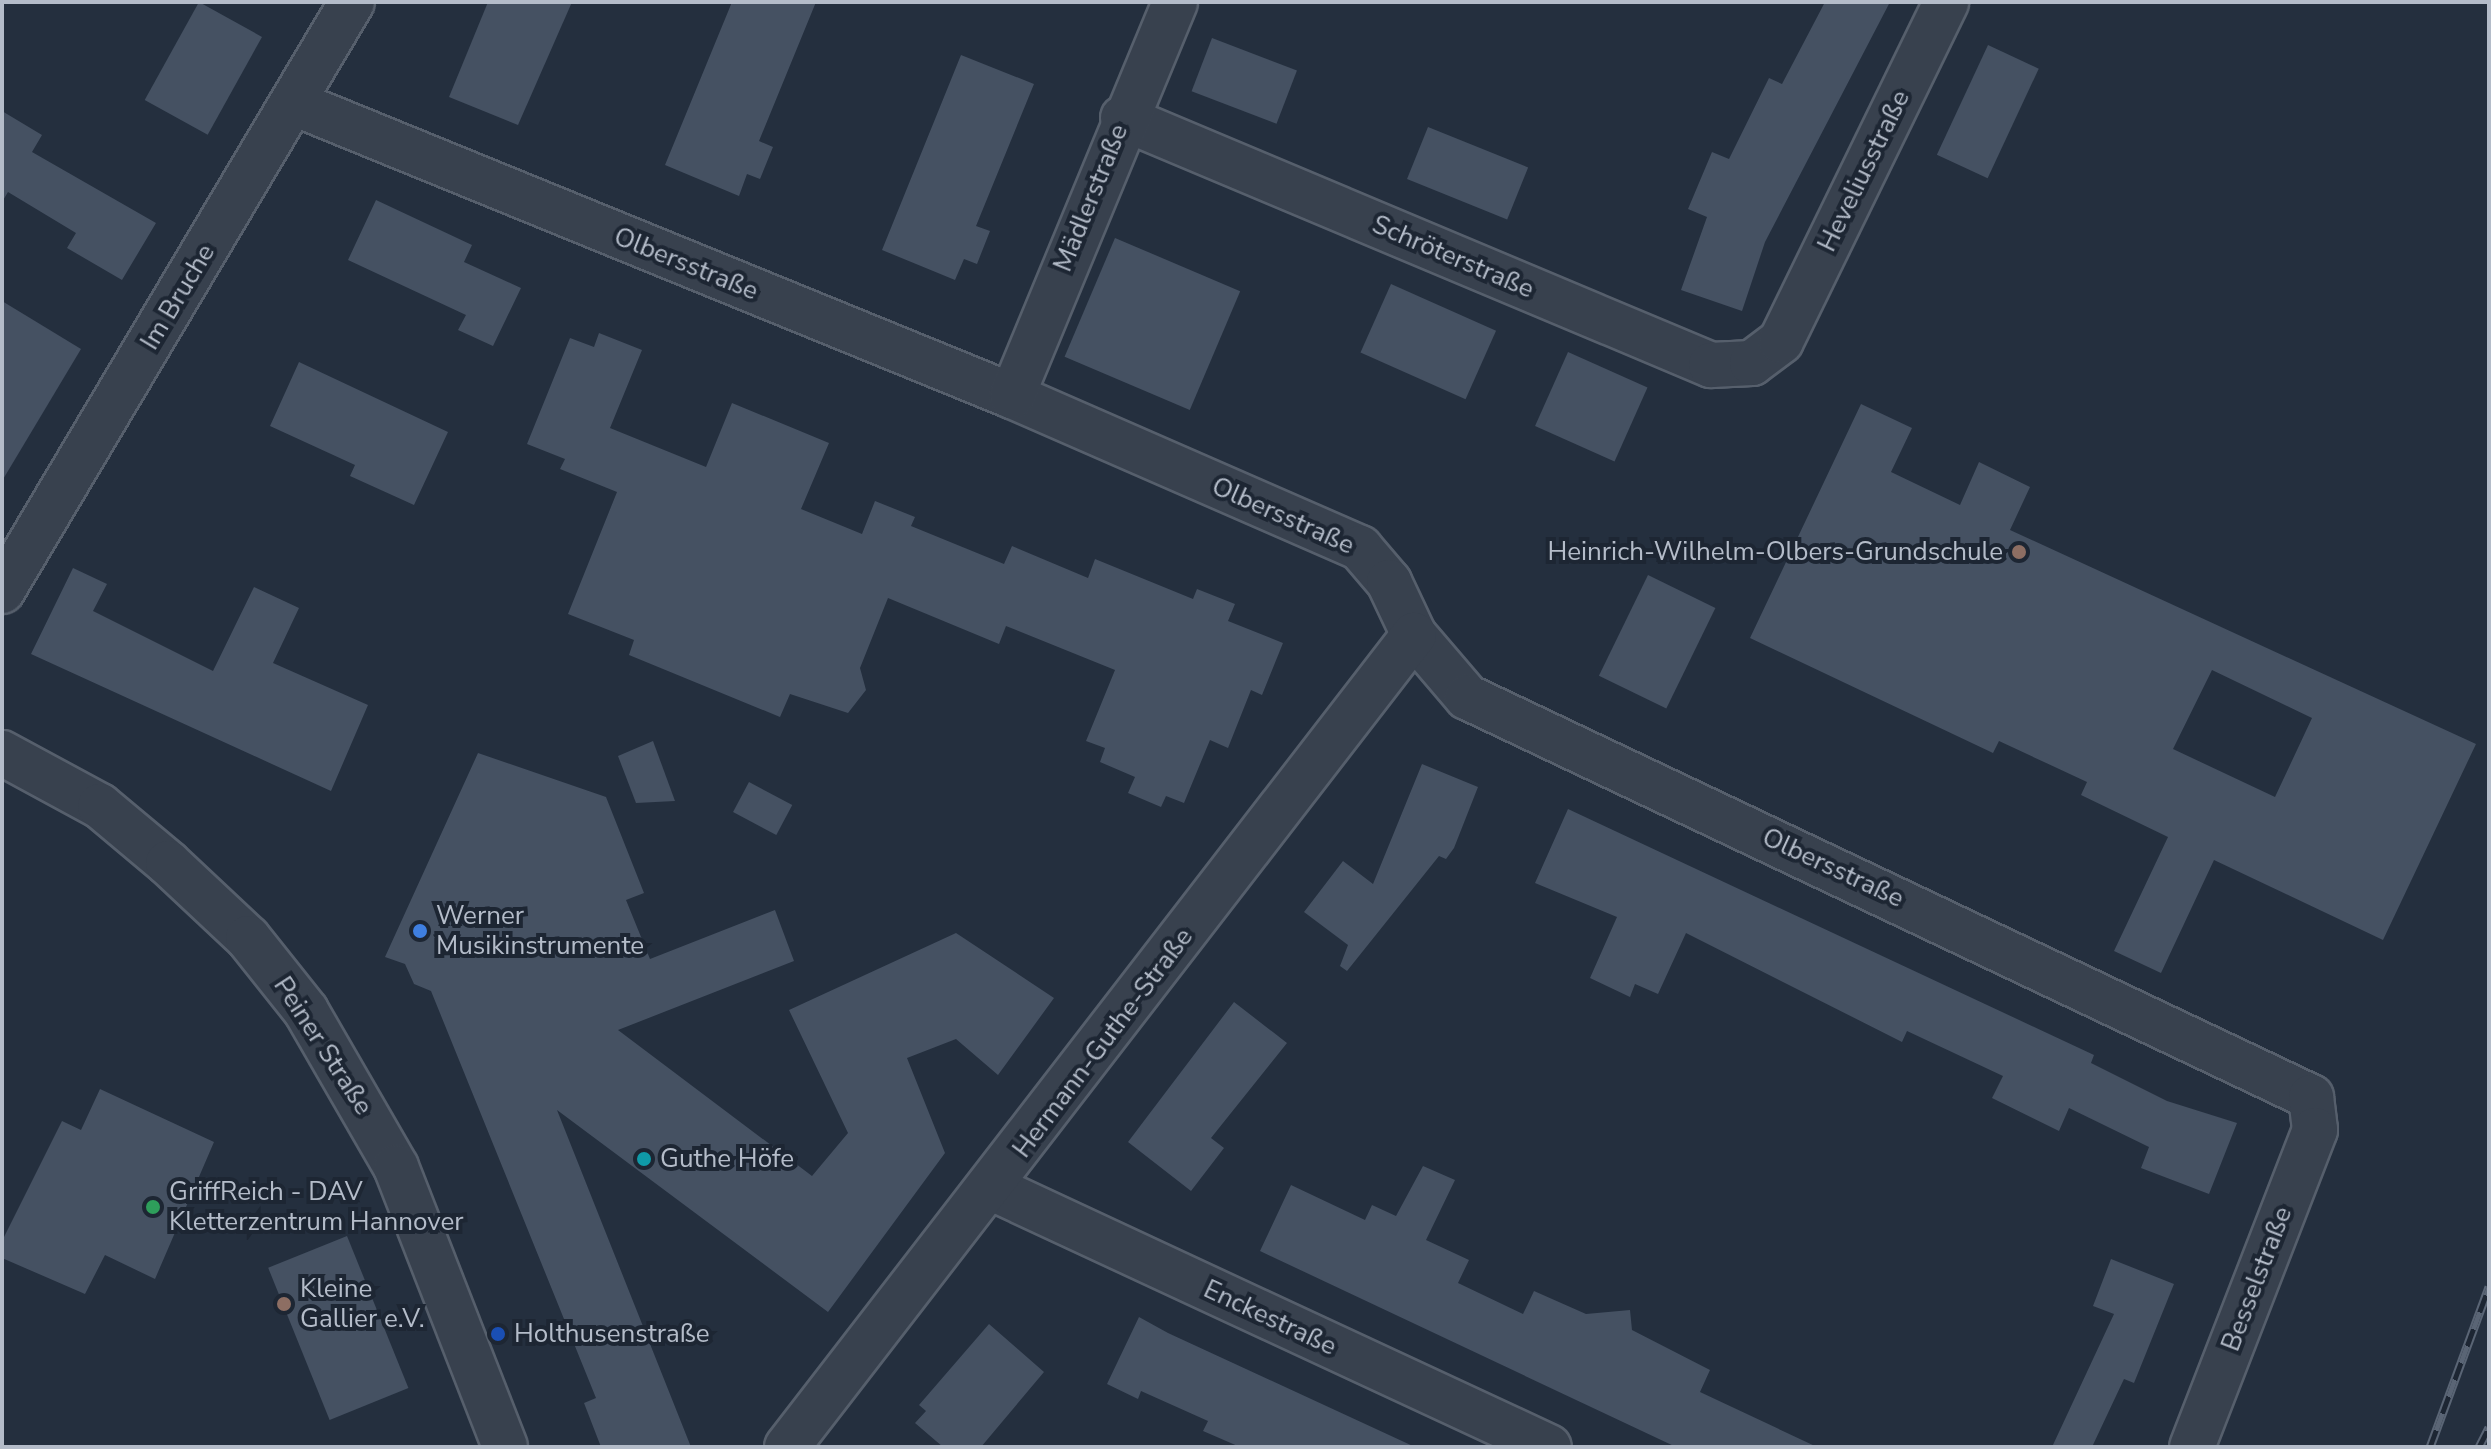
<!DOCTYPE html>
<html>
<head>
<meta charset="utf-8">
<style>
  body { margin:0 }
  #map { position:relative; width:2491px; height:1449px; overflow:hidden; background:#242f3e; font-family:"Nunito Sans",sans-serif }
  div>[style] { position:absolute }
  .building>* { inset:0; background:#455162; transform-origin:0 0 }
  .roads { filter:drop-shadow(2px 0 #565f6c) drop-shadow(-2px 0 #565f6c) drop-shadow(0 2px #565f6c) drop-shadow(0 -2px #565f6c) }
  .minor>* { height:44px; margin:-22px; padding:0 22px; transform-origin:22px; border-radius:22px; background:#38414e }
  .rail>* { height:9px; margin-top:-4.5px; transform-origin:0; background:repeating-linear-gradient(90deg,#1d2633 0 18px,#5a6575 0 36px); box-sizing:border-box; border-block:2px solid #5a6575 }
  .dots>* { width:22px; height:22px; translate:-50% -50%; box-sizing:border-box; border:4px solid #1d2633; border-radius:50% }
  span { translate:-50% -50%; white-space:nowrap; text-align:center; line-height:1.15; -webkit-text-stroke:8px #1d2633; paint-order:stroke }
  .street-label { font-size:26px; color:#b4bcc9 }
  .poi-label { font-size:26px; color:#b4bcc9 }
  .right { translate:-100% -50%; text-align:right }
  .left { translate:0 -50%; text-align:left }
  .frame { position:absolute; inset:0; border:4px solid #b4bcc9; pointer-events:none }
</style>
</head>
<body>
<div id="map">
  <div class="building">
    <div style="left:199px;top:2px;width:72px;height:112px;rotate:29deg"></div>
    <div style="clip-path:polygon(488px 2px,572px 2px,518px 125px,449px 97px)"></div>
    <div style="clip-path:polygon(732px 2px,816px 2px,759px 141px,773px 147px,760px 179px,747px 174px,739px 196px,665px 165px)"></div>
    <div style="clip-path:polygon(1825px 2px,1890px 2px,1765px 242px,1742px 311px,1681px 290px,1707px 217px,1688px 209px,1712px 152px,1729px 159px,1769px 78px,1782px 84px)"></div>
    <div style="left:1212px;top:38px;width:91px;height:57px;rotate:21deg"></div>
    <div style="left:1988px;top:45px;width:56px;height:121px;rotate:25deg"></div>
    <div style="clip-path:polygon(961px 55px,1034px 84px,976px 226px,990px 231px,977px 264px,964px 259px,955px 280px,882px 250px)"></div>
    <div style="clip-path:polygon(2px 111px,42px 135px,32px 152px,156px 223px,122px 280px,67px 248px,76px 233px,8px 192px,2px 202px)"></div>
    <div style="left:1428px;top:127px;width:108px;height:56px;rotate:22deg"></div>
    <div style="clip-path:polygon(376px 200px,472px 245px,464px 262px,521px 288px,493px 346px,458px 330px,466px 315px,348px 260px)"></div>
    <div style="left:1115px;top:238px;width:136px;height:129px;rotate:23deg"></div>
    <div style="left:1391px;top:284px;width:115px;height:75px;rotate:24deg"></div>
    <div style="clip-path:polygon(2px 301px,81px 349px,2px 481px)"></div>
    <div style="clip-path:polygon(599px 333px,642px 350px,610px 428px,706px 467px,732px 403px,829px 443px,801px 509px,862px 534px,875px 501px,915px 517px,911px 526px,1004px 564px,1012px 546px,1088px 578px,1095px 559px,1193px 599px,1197px 589px,1235px 604px,1228px 621px,1283px 643px,1262px 695px,1251px 690px,1228px 748px,1210px 740px,1184px 803px,1166px 796px,1161px 807px,1128px 793px,1135px 777px,1100px 762px,1105px 748px,1086px 741px,1115px 670px,1006px 626px,999px 644px,888px 598px,860px 668px,866px 690px,848px 713px,790px 694px,780px 717px,629px 655px,634px 640px,568px 614px,617px 492px,560px 469px,565px 459px,527px 444px,570px 338px,594px 347px)"></div>
    <div style="left:1568px;top:352px;width:87px;height:81px;rotate:24deg"></div>
    <div style="clip-path:polygon(299px 362px,448px 432px,414px 505px,350px 476px,355px 465px,270px 426px)"></div>
    <div style="clip-path:polygon(evenodd,1861px 404px,1912px 428px,1891px 472px,1960px 505px,1979px 462px,2030px 487px,2010px 530px,2476px 744px,2383px 940px,2214px 860px,2161px 973px,2114px 951px,2168px 837px,2081px 795px,2087px 782px,1999px 741px,1993px 753px,1750px 638px,1861px 404px,2212px 670px,2312px 718px,2275px 797px,2173px 749px,2212px 670px)"></div>
    <div style="clip-path:polygon(73px 568px,107px 584px,93px 611px,213px 671px,254px 587px,299px 608px,273px 663px,368px 705px,331px 791px,31px 654px)"></div>
    <div style="left:1648px;top:575px;width:75px;height:112px;rotate:26deg"></div>
    <div style="clip-path:polygon(653px 741px,675px 801px,636px 803px,618px 756px)"></div>
    <div style="clip-path:polygon(478px 753px,606px 797px,644px 893px,626px 900px,650px 959px,775px 910px,794px 961px,618px 1030px,812px 1176px,848px 1133px,789px 1010px,956px 933px,1054px 998px,998px 1075px,956px 1039px,907px 1058px,945px 1153px,828px 1312px,557px 1110px,691px 1447px,601px 1447px,584px 1403px,596px 1398px,431px 991px,414px 984px,405px 964px,385px 957px)"></div>
    <div style="clip-path:polygon(1422px 764px,1478px 787px,1454px 848px,1446px 859px,1439px 856px,1347px 971px,1340px 966px,1348px 945px,1304px 912px,1343px 861px,1373px 884px)"></div>
    <div style="left:749px;top:782px;width:49px;height:34px;rotate:28deg"></div>
    <div style="clip-path:polygon(1568px 809px,2094px 1055px,2091px 1063px,2167px 1101px,2237px 1123px,2209px 1194px,2141px 1168px,2149px 1147px,2069px 1108px,2059px 1131px,1992px 1098px,2003px 1076px,1907px 1031px,1902px 1042px,1686px 933px,1658px 994px,1635px 984px,1630px 997px,1590px 978px,1617px 917px,1535px 883px)"></div>
    <div style="clip-path:polygon(1234px 1002px,1287px 1043px,1211px 1138px,1224px 1148px,1191px 1191px,1128px 1142px)"></div>
    <div style="clip-path:polygon(100px 1089px,214px 1142px,155px 1279px,105px 1255px,85px 1294px,2px 1258px,2px 1241px,62px 1121px,81px 1130px)"></div>
    <div style="clip-path:polygon(1423px 1166px,1455px 1180px,1426px 1240px,1469px 1260px,1458px 1283px,1523px 1314px,1534px 1291px,1586px 1314px,1630px 1310px,1632px 1330px,1710px 1370px,1700px 1392px,1817px 1447px,1676px 1447px,1260px 1251px,1291px 1185px,1365px 1220px,1372px 1205px,1396px 1216px)"></div>
    <div style="left:347px;top:1236px;width:164px;height:85px;rotate:68deg"></div>
    <div style="clip-path:polygon(2111px 1259px,2174px 1284px,2134px 1383px,2124px 1379px,2092px 1447px,2052px 1447px,2114px 1314px,2093px 1306px)"></div>
    <div style="clip-path:polygon(1139px 1317px,1168px 1333px,1415px 1447px,1240px 1447px,1203px 1431px,1208px 1421px,1141px 1391px,1138px 1399px,1107px 1384px)"></div>
    <div style="clip-path:polygon(989px 1324px,1044px 1372px,981px 1447px,943px 1447px,915px 1423px,926px 1411px,919px 1405px)"></div>
  </div>
  <div class="roads">
    <div class="minor">
      <div style="left:294px;top:103px;width:775px;rotate:22.2deg"></div>
      <div style="left:1012px;top:396px;width:380px;rotate:23.6deg"></div>
      <div style="left:1360px;top:548px;width:45px;rotate:49.5deg"></div>
      <div style="left:1389px;top:582px;width:59px;rotate:64.7deg"></div>
      <div style="left:1414px;top:635px;width:82px;rotate:49.5deg"></div>
      <div style="left:1467px;top:697px;width:934px;rotate:25.36deg"></div>
      <div style="left:2311px;top:1097px;width:33px;rotate:83deg"></div>
      <div style="left:2315px;top:1130px;width:340px;rotate:111.2deg"></div>
      <div style="left:1123px;top:118px;width:638px;rotate:22.79deg"></div>
      <div style="left:1711px;top:365px;width:41px;rotate:-2.8deg"></div>
      <div style="left:1752px;top:363px;width:36px;rotate:-37deg"></div>
      <div style="left:1781px;top:341px;width:377px;rotate:-64deg"></div>
      <div style="left:1012px;top:396px;width:426px;rotate:-67.5deg"></div>
      <div style="left:2px;top:591px;width:685px;rotate:-59.28deg"></div>
      <div style="left:2px;top:753px;width:111px;rotate:28.4deg"></div>
      <div style="left:100px;top:806px;width:89px;rotate:40deg"></div>
      <div style="left:168px;top:863px;width:110px;rotate:43.2deg"></div>
      <div style="left:248px;top:938px;width:93px;rotate:51.5deg"></div>
      <div style="left:306px;top:1011px;width:180px;rotate:60deg"></div>
      <div style="left:396px;top:1167px;width:300px;rotate:68.7deg"></div>
      <div style="left:992px;top:1188px;width:614px;rotate:24.94deg"></div>
      <div style="left:787px;top:1447px;width:1026px;rotate:-52.33deg"></div>
    </div>
  </div>
  <div class="rail">
    <div style="left:2430px;top:1447px;width:171px;rotate:-69.8deg"></div>
    <div style="left:2479px;top:1447px;width:22px;rotate:-63deg"></div>
  </div>
  <div class="dots">
    <div style="left:2019px;top:552px;background:#8d6e63"></div>
    <div style="left:420px;top:931px;background:#3f7fe0"></div>
    <div style="left:644px;top:1159px;background:#0f9aa8"></div>
    <div style="left:153px;top:1207px;background:#2e9e5b"></div>
    <div style="left:284px;top:1304px;background:#8d6e63"></div>
    <div style="left:498px;top:1334px;background:#1a4fb4"></div>
  </div>
  <div class="street-label">
    <span style="left:1864px;top:171px;rotate:-64deg">Heveliusstraße</span>
    <span style="left:1091px;top:198px;rotate:-68deg">Mädlerstraße</span>
    <span style="left:1453px;top:257px;rotate:23deg">Schröterstraße</span>
    <span style="left:686px;top:264px;rotate:22deg">Olbersstraße</span>
    <span style="left:178px;top:297px;rotate:-59deg">Im Bruche</span>
    <span style="left:1283px;top:516px;rotate:24deg">Olbersstraße</span>
    <span style="left:1833px;top:868px;rotate:25deg">Olbersstraße</span>
    <span style="left:1103px;top:1043px;rotate:-53deg">Hermann-Guthe-Straße</span>
    <span style="left:323px;top:1046px;rotate:57deg">Peiner Straße</span>
    <span style="left:2257px;top:1279px;rotate:-69deg">Besselstraße</span>
    <span style="left:1270px;top:1318px;rotate:25deg">Enckestraße</span>
  </div>
  <div class="poi-label">
    <span class="right" style="left:2003px;top:552px">Heinrich-Wilhelm-Olbers-Grundschule</span>
    <span class="left" style="left:436px;top:931px">Werner<br>Musikinstrumente</span>
    <span class="left" style="left:660px;top:1159px">Guthe Höfe</span>
    <span class="left" style="left:169px;top:1207px">GriffReich - DAV<br>Kletterzentrum Hannover</span>
    <span class="left" style="left:300px;top:1304px">Kleine<br>Gallier e.V.</span>
    <span class="left" style="left:514px;top:1334px">Holthusenstraße</span>
  </div>
  <div class="frame"></div>
</div>
</body>
</html>
